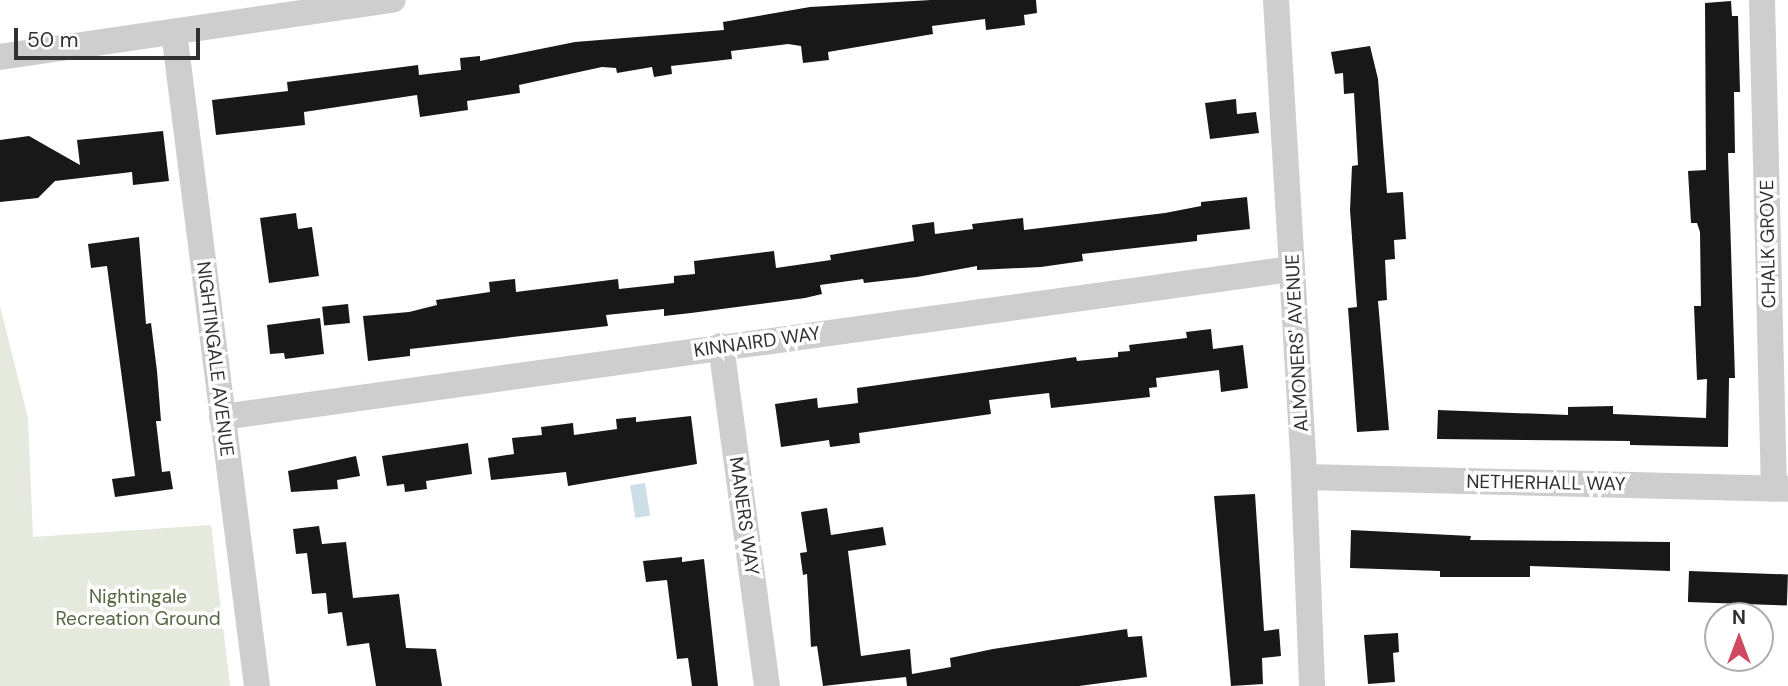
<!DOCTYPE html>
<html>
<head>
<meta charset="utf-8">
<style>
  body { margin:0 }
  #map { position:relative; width:1788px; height:686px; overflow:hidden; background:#fff; font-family:"DM Sans",sans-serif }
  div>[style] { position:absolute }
  .green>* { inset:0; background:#e5e9de }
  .water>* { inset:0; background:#ccdfe7; transform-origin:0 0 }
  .building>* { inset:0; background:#181818; transform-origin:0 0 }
  .minor>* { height:26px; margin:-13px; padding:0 13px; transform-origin:13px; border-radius:13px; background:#cecece }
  span { translate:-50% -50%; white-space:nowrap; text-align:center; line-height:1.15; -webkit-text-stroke:7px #fff; paint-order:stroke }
  .street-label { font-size:19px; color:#313131 }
  .park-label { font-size:19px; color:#576843 }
  .north { position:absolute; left:1704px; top:602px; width:70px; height:70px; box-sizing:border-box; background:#fff; border:2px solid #adadad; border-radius:50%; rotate:0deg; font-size:19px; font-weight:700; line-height:28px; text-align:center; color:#313131 }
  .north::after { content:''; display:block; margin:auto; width:24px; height:32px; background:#d1495f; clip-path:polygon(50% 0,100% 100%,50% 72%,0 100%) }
  .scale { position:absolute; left:14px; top:28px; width:186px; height:32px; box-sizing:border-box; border:4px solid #313131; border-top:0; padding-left:9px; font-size:21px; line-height:24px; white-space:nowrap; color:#313131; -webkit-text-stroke:5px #fff; paint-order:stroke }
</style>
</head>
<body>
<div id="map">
  <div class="green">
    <div style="clip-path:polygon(0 306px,28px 418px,33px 537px,211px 525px,230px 686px,0 686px)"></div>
  </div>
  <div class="water">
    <div style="left:645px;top:483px;width:33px;height:15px;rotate:81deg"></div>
  </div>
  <div class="building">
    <div style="clip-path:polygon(931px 0,1036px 0,1037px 13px,1024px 15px,1025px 25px,986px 30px,985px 19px,932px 26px,933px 34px,828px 52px,829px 60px,803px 63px,801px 46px,788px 44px,731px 51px,732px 59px,671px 66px,672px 74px,654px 77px,652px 67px,617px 73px,616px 68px,602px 67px,519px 85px,520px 93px,467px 101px,468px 110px,420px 117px,417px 95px,304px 112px,305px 125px,216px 135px,212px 100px,288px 91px,287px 82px,418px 65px,419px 75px,461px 70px,460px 58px,480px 56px,480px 61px,575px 42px,724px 30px,723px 22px,810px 7px)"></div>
    <div style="clip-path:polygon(1731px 1px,1732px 16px,1738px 16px,1740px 92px,1734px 92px,1735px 153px,1728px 153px,1735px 378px,1729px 378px,1728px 447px,1630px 445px,1630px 441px,1437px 439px,1438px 410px,1568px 415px,1568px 407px,1613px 406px,1613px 414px,1706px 418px,1707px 379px,1697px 380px,1694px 306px,1701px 306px,1700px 232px,1697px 223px,1691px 223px,1688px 171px,1706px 170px,1705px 3px)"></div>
    <div style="clip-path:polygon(1370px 46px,1378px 79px,1387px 193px,1403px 192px,1406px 239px,1394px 240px,1395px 259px,1385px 260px,1387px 300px,1378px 301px,1389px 430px,1357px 432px,1348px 308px,1357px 307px,1350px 210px,1352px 166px,1358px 165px,1354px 93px,1344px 94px,1343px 73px,1335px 74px,1331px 52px)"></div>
    <div style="clip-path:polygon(1236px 99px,1237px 114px,1256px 112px,1259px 133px,1210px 139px,1205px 103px)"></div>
    <div style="clip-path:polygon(163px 131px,169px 181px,133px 185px,132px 172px,55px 181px,38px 198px,0 202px,0 140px,29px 136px,80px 165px,77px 140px)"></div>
    <div style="clip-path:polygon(1247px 197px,1250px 229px,1197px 235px,1197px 241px,1082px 254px,1083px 261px,1041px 267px,977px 270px,977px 266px,917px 277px,864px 283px,863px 279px,820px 285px,822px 294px,805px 298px,691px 313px,664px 316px,664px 309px,606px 315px,608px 326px,410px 349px,410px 356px,368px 361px,363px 316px,409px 312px,437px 305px,436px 300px,490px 292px,489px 282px,515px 279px,516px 292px,618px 279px,619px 289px,674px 283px,674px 276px,695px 274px,694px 261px,774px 251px,776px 268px,831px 260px,830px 255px,914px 241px,912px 225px,934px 222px,935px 234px,973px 229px,972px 224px,1023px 218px,1024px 230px,1165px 213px,1201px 206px,1201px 202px)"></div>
    <div style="clip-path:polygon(296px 213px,298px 229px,312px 227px,319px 276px,269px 283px,260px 218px)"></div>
    <div style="clip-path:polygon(139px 237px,146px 324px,151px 323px,157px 371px,161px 421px,156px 421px,162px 472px,170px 471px,173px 489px,115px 497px,112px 479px,135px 476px,107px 266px,91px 268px,88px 244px)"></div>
    <div style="left:348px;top:304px;width:19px;height:26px;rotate:84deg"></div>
    <div style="clip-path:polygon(320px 318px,324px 354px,285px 359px,284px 353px,270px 354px,267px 325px)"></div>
    <div style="clip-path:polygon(1211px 329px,1213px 349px,1243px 345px,1248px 388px,1221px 392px,1219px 370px,1156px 378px,1157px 387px,1149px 388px,1150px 397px,1051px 408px,1049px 393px,989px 400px,991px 414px,859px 433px,860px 443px,830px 447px,829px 440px,781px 447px,775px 404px,817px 398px,818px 408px,858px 403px,857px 388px,1076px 357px,1077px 361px,1118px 357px,1118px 352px,1130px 351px,1129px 345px,1187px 338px,1186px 332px)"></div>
    <div style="clip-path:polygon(691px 416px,697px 464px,568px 486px,566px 472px,491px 480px,488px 458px,514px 454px,512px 438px,542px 435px,541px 427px,573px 423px,574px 435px,617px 429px,616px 419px,636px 417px,636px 422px)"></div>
    <div style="clip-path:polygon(468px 443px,472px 474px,426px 481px,427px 489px,405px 492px,404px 484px,387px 486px,382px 456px)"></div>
    <div style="clip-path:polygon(356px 456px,360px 476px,337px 480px,338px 489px,291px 492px,288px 471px)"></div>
    <div style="clip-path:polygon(1255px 494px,1264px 631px,1279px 629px,1281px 656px,1262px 658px,1263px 684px,1231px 686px,1214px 496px)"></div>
    <div style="clip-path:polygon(827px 508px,831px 535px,883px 527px,886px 545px,848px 551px,861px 656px,910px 649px,912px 674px,951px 667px,950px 658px,993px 649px,1127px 629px,1128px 637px,1142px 636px,1147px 677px,1079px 686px,907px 686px,906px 677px,823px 686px,817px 646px,811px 647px,807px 574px,803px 575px,800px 553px,807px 552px,801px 512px)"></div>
    <div style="clip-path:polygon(319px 526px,322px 544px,346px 542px,353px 598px,399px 594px,406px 648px,436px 649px,442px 686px,376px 686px,369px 643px,347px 646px,342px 612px,328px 614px,326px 593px,312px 594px,307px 553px,296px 554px,293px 529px)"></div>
    <div style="clip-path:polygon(1351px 530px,1471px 536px,1470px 540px,1670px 542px,1670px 571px,1530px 566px,1530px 577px,1440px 577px,1440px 571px,1350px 568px)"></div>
    <div style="clip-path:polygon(682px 557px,682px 562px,704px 559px,718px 686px,692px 686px,688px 658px,677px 659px,667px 580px,646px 582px,643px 561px)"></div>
    <div style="left:1689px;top:571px;width:99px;height:31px;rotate:2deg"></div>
    <div style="clip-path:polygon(1398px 633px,1399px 652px,1393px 653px,1395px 682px,1368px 684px,1364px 635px)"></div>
  </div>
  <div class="minor">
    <div style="left:1276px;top:0;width:478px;rotate:86.6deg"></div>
    <div style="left:1304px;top:477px;width:209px;rotate:87.8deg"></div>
    <div style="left:1762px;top:0;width:489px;rotate:88.6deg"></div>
    <div style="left:174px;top:32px;width:659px;rotate:82.77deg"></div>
    <div style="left:0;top:57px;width:397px;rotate:-8.3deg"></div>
    <div style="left:721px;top:346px;width:343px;rotate:82.3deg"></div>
    <div style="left:222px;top:417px;width:1080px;rotate:-7.88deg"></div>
    <div style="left:1304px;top:477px;width:484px;rotate:1.4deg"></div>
  </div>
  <div class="street-label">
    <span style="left:1768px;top:244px;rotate:-91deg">CHALK GROVE</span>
    <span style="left:757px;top:342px;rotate:-8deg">KINNAIRD WAY</span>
    <span style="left:1297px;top:343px;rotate:-93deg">ALMONERS' AVENUE</span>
    <span style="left:215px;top:359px;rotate:83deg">NIGHTINGALE AVENUE</span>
    <span style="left:1546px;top:483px;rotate:1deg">NETHERHALL WAY</span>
    <span style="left:744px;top:516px;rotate:82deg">MANERS WAY</span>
  </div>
  <div class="park-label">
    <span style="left:138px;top:608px">Nightingale<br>Recreation Ground</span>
  </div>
  <div class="north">N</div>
  <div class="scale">50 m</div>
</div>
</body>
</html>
